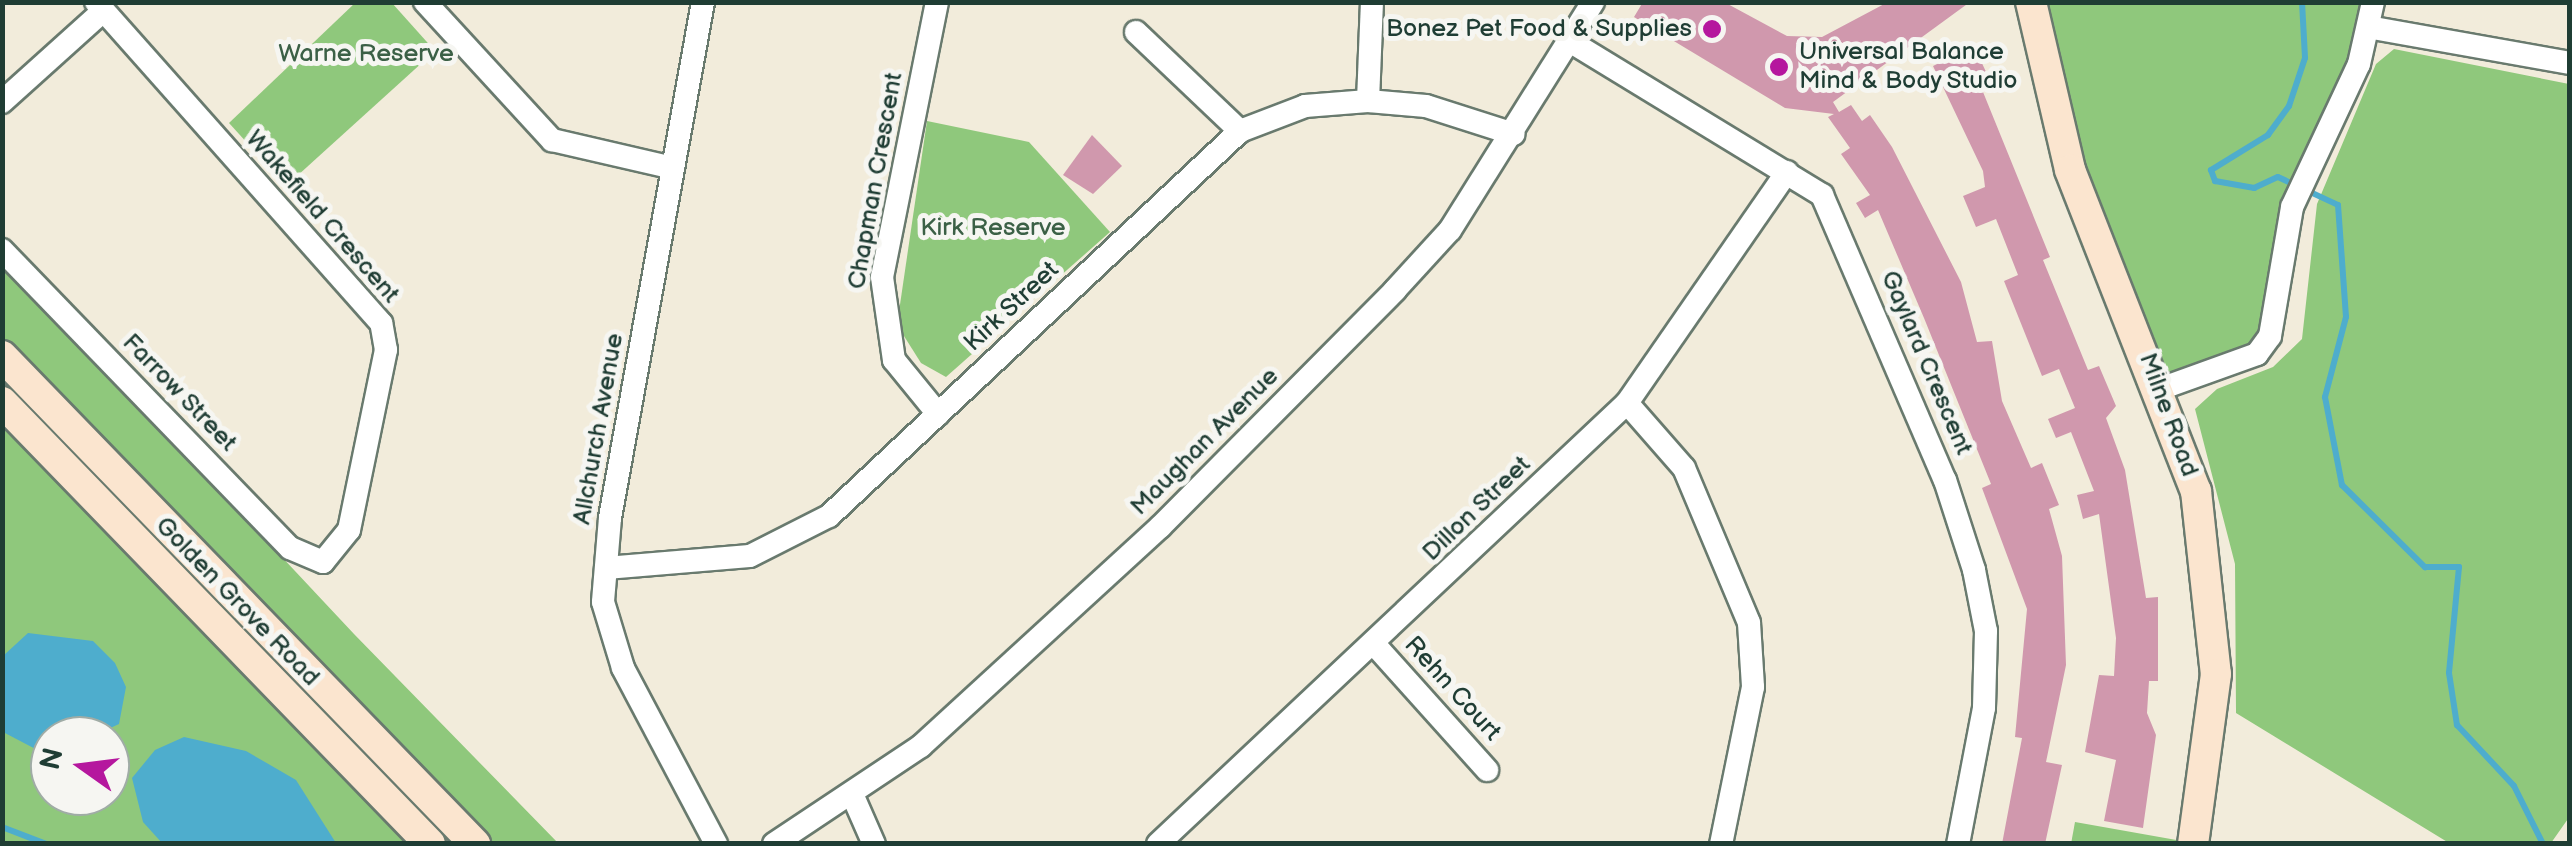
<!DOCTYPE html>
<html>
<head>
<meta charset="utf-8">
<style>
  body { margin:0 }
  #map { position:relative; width:2572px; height:846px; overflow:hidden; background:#f2ecdb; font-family:"Balsamiq Sans",sans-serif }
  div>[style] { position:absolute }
  .green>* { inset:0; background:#8fc87c }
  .water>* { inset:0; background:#4eadcd }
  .stream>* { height:6px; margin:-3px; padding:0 3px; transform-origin:3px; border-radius:3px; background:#4eadcd }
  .building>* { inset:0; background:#d098ad }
  .roads { filter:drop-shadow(2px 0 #697a6e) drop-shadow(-2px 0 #697a6e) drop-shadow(0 2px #697a6e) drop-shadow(0 -2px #697a6e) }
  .street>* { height:22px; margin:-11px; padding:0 11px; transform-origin:11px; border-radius:11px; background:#fff }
  .secondary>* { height:30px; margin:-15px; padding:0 15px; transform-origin:15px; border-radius:15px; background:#fbe5cf }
  .dots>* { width:28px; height:28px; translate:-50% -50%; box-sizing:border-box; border:5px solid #f6f6f2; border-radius:50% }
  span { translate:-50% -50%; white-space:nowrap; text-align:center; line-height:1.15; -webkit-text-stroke:10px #f6f6f2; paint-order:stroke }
  .poi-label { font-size:25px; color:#1f3d34 }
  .right { translate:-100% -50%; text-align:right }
  .left { translate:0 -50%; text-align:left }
  .park-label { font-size:25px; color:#3b6046 }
  .street-label { font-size:25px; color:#1f3d34 }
  .frame { position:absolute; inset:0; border:5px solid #1f3d34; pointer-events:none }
  .north { position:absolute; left:30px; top:716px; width:100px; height:100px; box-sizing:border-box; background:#f6f6f2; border:2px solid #a0aca6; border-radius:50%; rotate:284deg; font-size:28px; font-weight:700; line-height:40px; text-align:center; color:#1f3d34 }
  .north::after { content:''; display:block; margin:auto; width:35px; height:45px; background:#b5179e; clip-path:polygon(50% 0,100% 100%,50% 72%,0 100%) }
</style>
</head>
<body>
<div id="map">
  <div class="green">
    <div style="clip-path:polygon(355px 3px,392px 3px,435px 51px,286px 186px,229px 123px)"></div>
    <div style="clip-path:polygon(2031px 3px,2370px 3px,2368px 27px,2304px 168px,2270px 336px,2160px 389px,2070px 170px)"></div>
    <div style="clip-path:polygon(2394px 49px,2569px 84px,2570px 816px,2551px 843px,2449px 843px,2236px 713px,2235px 564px,2195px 409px,2217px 389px,2273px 367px,2302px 339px,2317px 204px,2376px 64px)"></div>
    <div style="clip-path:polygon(927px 121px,1029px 142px,1110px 232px,946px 377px,921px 363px,897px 325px)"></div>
    <div style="clip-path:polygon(2px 258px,354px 634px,558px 843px,486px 843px,3px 343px)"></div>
    <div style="clip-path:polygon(evenodd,2px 402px,430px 843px,3px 843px,2px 402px,50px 736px,110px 736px,110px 796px,50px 796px,50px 736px)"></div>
    <div style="clip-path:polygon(2075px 822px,2182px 841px,2182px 844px,2071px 844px)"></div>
  </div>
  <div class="water">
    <div style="clip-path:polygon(28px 633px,93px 641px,115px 663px,126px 687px,119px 724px,93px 736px,50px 736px,45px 754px,3px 732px,3px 656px)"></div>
    <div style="clip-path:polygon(184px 737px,246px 751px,296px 780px,336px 843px,162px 843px,143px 822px,132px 778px,155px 750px)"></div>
  </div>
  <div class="stream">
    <div style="left:2302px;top:2px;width:56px;rotate:86.9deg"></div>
    <div style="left:2305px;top:58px;width:51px;rotate:108.4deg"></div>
    <div style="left:2289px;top:106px;width:36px;rotate:126deg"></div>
    <div style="left:2268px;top:135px;width:67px;rotate:148.4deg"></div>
    <div style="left:2211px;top:170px;width:12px;rotate:70deg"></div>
    <div style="left:2215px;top:181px;width:40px;rotate:10deg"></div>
    <div style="left:2254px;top:188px;width:26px;rotate:-25deg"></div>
    <div style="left:2278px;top:177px;width:66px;rotate:25deg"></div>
    <div style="left:2338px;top:205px;width:112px;rotate:85.9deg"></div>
    <div style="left:2346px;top:317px;width:83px;rotate:104.7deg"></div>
    <div style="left:2325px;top:397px;width:90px;rotate:79.1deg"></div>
    <div style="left:2342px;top:485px;width:117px;rotate:44.7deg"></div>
    <div style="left:2425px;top:567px;width:34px"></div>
    <div style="left:2459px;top:567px;width:106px;rotate:95.4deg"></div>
    <div style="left:2449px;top:673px;width:53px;rotate:81.3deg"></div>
    <div style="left:2457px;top:725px;width:83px;rotate:46.9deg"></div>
    <div style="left:2514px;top:786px;width:65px;rotate:63.4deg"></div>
    <div style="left:2px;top:827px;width:47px;rotate:21.1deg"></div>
  </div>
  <div class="building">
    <div style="clip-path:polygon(1643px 2px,1724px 2px,1787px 36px,1822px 37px,1888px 2px,1970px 2px,1833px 102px,1839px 112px,1851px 105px,1862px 121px,1870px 115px,1892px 147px,1961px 282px,1977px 342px,1992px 341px,2002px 401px,2031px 468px,2042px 463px,2059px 505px,2049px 509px,2062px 556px,2066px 665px,2046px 762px,2062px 765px,2045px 844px,2002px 844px,2022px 738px,2015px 737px,2027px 609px,1982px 488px,1991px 484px,1924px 318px,1878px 210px,1865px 218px,1856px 203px,1870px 195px,1841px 154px,1850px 148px,1828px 117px,1834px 114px,1785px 108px,1634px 17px)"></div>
    <div style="clip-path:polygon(1974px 46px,1993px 87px,1983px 92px,2050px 257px,2043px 260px,2088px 370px,2099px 366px,2116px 406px,2106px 418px,2125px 470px,2146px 598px,2158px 597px,2158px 681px,2149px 681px,2147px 713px,2156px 735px,2143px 828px,2104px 821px,2116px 760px,2085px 752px,2099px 675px,2114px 676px,2116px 638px,2099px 514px,2083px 519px,2077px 495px,2094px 491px,2071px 432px,2056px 438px,2048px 419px,2075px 408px,2059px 369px,2042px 376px,2004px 281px,2018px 275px,1996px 219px,1976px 227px,1963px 196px,1985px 187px,1983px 171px,1933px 66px)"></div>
    <div style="clip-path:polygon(1092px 135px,1122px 166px,1093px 194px,1063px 175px)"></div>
  </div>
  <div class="roads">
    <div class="street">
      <div style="left:425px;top:2px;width:188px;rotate:47.4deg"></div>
      <div style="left:552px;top:140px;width:124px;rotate:13deg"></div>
      <div style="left:703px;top:2px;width:524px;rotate:100.22deg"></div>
      <div style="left:610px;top:518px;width:84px;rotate:94.8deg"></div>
      <div style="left:603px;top:602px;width:69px;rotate:73.1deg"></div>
      <div style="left:623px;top:668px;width:199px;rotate:62.1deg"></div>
      <div style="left:937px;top:2px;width:280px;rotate:101.3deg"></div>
      <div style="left:882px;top:277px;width:84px;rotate:81.8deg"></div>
      <div style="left:894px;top:360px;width:70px;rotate:50.8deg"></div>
      <div style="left:2368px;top:27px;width:205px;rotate:10.1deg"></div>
      <div style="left:1136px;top:32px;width:144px;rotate:43.6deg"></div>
      <div style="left:1573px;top:43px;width:292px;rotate:31.4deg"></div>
      <div style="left:1822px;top:195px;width:310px;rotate:66.7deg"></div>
      <div style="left:1945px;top:480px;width:95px;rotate:72.1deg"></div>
      <div style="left:1974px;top:570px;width:62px;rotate:78.9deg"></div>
      <div style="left:1986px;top:631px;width:77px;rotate:91.5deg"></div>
      <div style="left:1984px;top:708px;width:138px;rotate:100.8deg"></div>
      <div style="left:1368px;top:101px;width:99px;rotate:-87.7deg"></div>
      <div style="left:2px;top:102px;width:136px;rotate:-42deg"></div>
      <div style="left:2px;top:250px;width:414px;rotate:46deg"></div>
      <div style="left:290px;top:548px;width:36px;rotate:23deg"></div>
      <div style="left:323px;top:562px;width:41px;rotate:-50.9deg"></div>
      <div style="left:349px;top:530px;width:184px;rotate:-78.4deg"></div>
      <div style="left:386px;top:350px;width:27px;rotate:-100deg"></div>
      <div style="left:381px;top:323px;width:429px;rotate:-131.6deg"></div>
      <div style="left:2160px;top:389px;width:103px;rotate:-19.8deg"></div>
      <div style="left:2257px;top:354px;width:22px;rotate:-54deg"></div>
      <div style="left:2270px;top:336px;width:131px;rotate:-80.3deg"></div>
      <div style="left:2292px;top:207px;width:158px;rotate:-64.9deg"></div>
      <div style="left:2359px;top:64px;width:64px;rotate:-77.3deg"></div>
      <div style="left:1627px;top:403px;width:86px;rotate:48.8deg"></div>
      <div style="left:1684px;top:468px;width:168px;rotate:67.2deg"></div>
      <div style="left:1749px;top:623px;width:64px;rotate:86.4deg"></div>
      <div style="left:1753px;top:687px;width:160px;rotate:101.5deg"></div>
      <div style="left:606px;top:568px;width:144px;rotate:-4.8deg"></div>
      <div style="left:750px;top:556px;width:89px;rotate:-26.9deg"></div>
      <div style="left:829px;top:516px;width:563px;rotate:-43.13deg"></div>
      <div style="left:1240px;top:131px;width:70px;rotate:-21deg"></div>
      <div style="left:1305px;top:106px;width:63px;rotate:-4.5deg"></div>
      <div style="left:1368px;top:101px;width:58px;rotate:4.9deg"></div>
      <div style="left:1426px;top:106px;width:92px;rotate:17.7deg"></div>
      <div style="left:1375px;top:645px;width:168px;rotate:48.1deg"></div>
      <div style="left:852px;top:794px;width:55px;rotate:66.3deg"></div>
      <div style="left:774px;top:844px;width:177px;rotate:-33.7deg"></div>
      <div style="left:921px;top:746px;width:324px;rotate:-42.5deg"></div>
      <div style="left:1160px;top:527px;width:334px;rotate:-45.2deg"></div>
      <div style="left:1395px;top:290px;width:81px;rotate:-47.5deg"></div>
      <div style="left:1450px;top:230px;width:269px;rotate:-57.9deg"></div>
      <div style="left:1158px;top:844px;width:644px;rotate:-43.24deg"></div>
      <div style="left:1627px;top:403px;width:281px;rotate:-55.3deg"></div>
    </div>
    <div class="secondary">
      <div style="left:2031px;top:2px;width:172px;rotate:76.9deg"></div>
      <div style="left:2070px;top:170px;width:345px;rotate:68.6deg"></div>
      <div style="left:2196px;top:491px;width:184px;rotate:83.8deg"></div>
      <div style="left:2216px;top:674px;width:172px;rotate:97.7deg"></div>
      <div style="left:2px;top:356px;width:680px;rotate:45.89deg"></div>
      <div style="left:2px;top:402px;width:615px;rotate:45.92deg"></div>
    </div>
  </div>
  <div class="dots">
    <div style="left:1712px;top:29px;background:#b5179e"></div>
    <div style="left:1779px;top:67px;background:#b5179e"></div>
  </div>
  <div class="poi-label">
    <span class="right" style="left:1692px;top:29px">Bonez Pet Food &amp; Supplies</span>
    <span class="left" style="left:1799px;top:67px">Universal Balance<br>Mind &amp; Body Studio</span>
  </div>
  <div class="park-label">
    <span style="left:366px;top:54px">Warne Reserve</span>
    <span style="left:993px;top:228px">Kirk Reserve</span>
  </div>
  <div class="street-label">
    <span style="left:876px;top:181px;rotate:-80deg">Chapman Crescent</span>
    <span style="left:322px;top:217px;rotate:49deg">Wakefield Crescent</span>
    <span style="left:1012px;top:307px;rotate:-43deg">Kirk Street</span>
    <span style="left:1926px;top:363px;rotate:67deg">Gaylard Crescent</span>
    <span style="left:179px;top:393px;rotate:46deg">Farrow Street</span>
    <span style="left:2168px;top:415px;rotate:70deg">Milne Road</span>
    <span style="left:599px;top:429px;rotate:-80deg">Allchurch Avenue</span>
    <span style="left:1205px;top:442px;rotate:-45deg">Maughan Avenue</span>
    <span style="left:1477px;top:509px;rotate:-44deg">Dillon Street</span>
    <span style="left:237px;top:602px;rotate:46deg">Golden Grove Road</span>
    <span style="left:1452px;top:689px;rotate:48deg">Rehn Court</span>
  </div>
  <div class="frame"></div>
  <div class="north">N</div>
</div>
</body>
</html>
